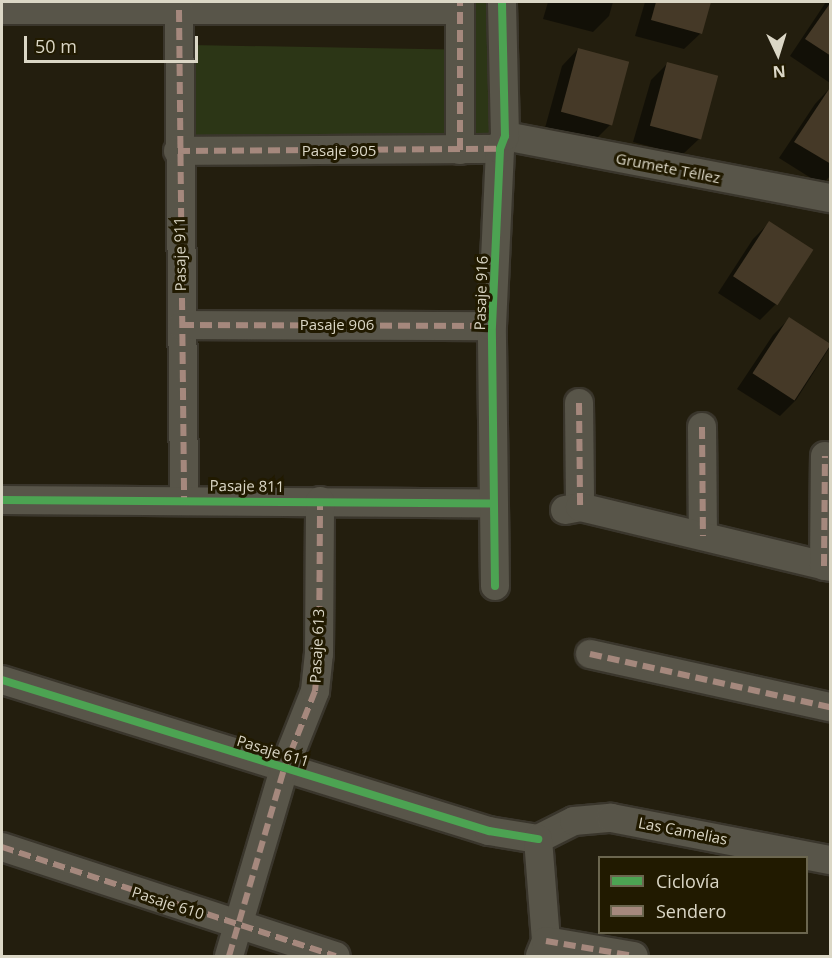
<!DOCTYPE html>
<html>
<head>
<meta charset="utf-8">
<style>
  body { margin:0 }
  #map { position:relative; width:832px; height:958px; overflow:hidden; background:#231e0e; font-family:"Open Sans",sans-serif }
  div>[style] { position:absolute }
  .green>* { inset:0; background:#2c3616; transform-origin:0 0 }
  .shadow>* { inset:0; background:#0007 }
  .building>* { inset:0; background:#453927; transform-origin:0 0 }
  .roads { filter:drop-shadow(2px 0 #3a362c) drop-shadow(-2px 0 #3a362c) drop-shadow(0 2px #3a362c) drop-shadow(0 -2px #3a362c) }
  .minor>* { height:28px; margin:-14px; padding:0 14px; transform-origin:14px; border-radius:14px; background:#585549 }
  .quiet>* { height:6px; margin-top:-3px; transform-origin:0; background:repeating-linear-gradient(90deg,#a5887d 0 12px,transparent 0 18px) }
  .cycleway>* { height:8px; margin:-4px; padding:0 4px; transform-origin:4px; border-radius:4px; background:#4ca352 }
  span { translate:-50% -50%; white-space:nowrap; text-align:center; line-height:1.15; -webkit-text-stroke:6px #211a00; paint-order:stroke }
  .street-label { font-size:15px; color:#dbd7c6 }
  .frame { position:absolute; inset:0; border:3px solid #dbd7c6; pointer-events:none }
  .legend { position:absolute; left:598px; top:856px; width:210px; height:78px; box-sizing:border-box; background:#211a00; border:2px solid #6b664f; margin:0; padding:8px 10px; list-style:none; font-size:18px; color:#dbd7c6 }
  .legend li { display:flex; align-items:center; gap:12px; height:30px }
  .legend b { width:30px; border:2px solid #6b664f }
  .north { position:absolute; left:748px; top:24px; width:60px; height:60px; -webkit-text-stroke:4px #211a00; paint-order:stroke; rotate:176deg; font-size:16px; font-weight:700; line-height:24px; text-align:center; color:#dbd7c6 }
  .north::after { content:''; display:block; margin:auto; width:21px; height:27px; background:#dbd7c6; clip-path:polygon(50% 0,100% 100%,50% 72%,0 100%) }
  .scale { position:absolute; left:24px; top:36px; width:174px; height:27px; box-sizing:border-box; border:3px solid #dbd7c6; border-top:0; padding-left:8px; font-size:18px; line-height:21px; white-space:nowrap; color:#dbd7c6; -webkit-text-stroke:4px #211a00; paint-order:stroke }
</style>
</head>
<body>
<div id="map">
  <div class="green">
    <div style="left:469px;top:2px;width:23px;height:137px"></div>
    <div style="left:190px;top:45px;width:260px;height:96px;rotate:1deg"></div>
  </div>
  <div class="shadow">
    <div style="clip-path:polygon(548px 2px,613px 2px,609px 16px,593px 32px,543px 19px)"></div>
    <div style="clip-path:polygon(645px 2px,709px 2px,701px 33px,684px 49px,635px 36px)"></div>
    <div style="clip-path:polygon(826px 2px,830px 2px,830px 83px,790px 56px)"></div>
    <div style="clip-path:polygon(578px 49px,610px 125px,594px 141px,545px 128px,562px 66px)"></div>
    <div style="clip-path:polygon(667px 64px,699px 139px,682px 155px,633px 142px,651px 80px)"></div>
    <div style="clip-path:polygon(830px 88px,830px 176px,822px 185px,779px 158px,815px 104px)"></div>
    <div style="clip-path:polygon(769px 223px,776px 304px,760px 320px,718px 293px,753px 239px)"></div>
    <div style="clip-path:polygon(789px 319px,830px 347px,796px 400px,780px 416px,737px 389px,773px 335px)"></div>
  </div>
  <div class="building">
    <div style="clip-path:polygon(656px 2px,711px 2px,702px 34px,651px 20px)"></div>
    <div style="clip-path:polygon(831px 2px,831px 56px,805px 39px)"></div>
    <div style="left:578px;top:48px;width:53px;height:66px;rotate:15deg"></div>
    <div style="left:667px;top:62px;width:53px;height:66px;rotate:15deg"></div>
    <div style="clip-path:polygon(831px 86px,831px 164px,794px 142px)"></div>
    <div style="left:769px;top:221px;width:53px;height:66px;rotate:33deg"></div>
    <div style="left:789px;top:317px;width:50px;height:67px;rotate:33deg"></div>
  </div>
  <div class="roads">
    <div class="minor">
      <div style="left:2px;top:10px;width:458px"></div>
      <div style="left:179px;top:10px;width:489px;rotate:89.4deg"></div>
      <div style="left:505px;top:136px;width:331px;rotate:10.8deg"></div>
      <div style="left:460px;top:150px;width:148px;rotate:-90deg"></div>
      <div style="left:178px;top:151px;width:322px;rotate:-0.4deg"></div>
      <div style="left:182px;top:325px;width:310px;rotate:0.2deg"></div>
      <div style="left:579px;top:403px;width:104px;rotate:89.4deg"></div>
      <div style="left:702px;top:427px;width:109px;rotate:89.5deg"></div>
      <div style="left:2px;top:500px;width:491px;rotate:0.4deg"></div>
      <div style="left:565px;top:510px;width:15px;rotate:-11deg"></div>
      <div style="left:580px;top:507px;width:257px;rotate:13.5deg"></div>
      <div style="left:824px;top:566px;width:110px;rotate:-89.5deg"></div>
      <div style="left:495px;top:586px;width:260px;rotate:-90.7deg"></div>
      <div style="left:492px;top:326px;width:177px;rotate:-87.4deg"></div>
      <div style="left:500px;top:149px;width:14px;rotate:-69deg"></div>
      <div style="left:505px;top:136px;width:134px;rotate:-91.3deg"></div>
      <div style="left:590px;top:654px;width:246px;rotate:12.5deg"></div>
      <div style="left:2px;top:680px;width:510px;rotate:17.23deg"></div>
      <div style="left:489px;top:831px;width:50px;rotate:9.3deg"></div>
      <div style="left:538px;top:839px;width:40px;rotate:-26.6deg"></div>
      <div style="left:574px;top:821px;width:37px;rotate:-5deg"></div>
      <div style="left:611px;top:818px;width:223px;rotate:10.9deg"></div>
      <div style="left:538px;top:839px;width:102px;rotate:85.5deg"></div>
      <div style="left:546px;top:941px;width:16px;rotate:112deg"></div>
      <div style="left:2px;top:847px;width:351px;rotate:18.1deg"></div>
      <div style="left:546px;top:941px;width:89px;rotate:9.7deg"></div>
      <div style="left:229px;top:956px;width:195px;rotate:-73.6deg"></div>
      <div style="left:284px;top:769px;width:84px;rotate:-68.3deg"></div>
      <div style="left:315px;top:691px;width:37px;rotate:-84deg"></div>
      <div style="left:319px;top:654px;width:153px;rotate:-89.6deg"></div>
    </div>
  </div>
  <div class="quiet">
    <div style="left:179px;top:10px;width:489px;rotate:89.4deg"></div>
    <div style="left:460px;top:150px;width:148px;rotate:-90deg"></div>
    <div style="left:178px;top:151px;width:322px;rotate:-0.4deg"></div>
    <div style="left:182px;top:325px;width:310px;rotate:0.2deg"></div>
    <div style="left:579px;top:403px;width:104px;rotate:89.4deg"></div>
    <div style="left:702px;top:427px;width:109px;rotate:89.5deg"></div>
    <div style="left:824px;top:566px;width:110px;rotate:-89.5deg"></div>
    <div style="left:590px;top:654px;width:246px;rotate:12.5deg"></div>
    <div style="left:2px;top:847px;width:351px;rotate:18.1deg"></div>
    <div style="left:546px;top:941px;width:89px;rotate:9.7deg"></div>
    <div style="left:229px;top:956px;width:195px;rotate:-73.6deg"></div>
    <div style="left:284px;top:769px;width:84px;rotate:-68.3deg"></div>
    <div style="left:315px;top:691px;width:37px;rotate:-84deg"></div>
    <div style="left:319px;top:654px;width:153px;rotate:-89.6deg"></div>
  </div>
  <div class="cycleway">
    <div style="left:2px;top:500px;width:491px;rotate:0.4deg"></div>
    <div style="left:495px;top:586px;width:260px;rotate:-90.7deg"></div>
    <div style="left:492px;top:326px;width:177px;rotate:-87.4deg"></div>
    <div style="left:500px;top:149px;width:14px;rotate:-69deg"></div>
    <div style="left:505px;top:136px;width:134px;rotate:-91.3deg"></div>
    <div style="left:2px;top:680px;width:510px;rotate:17.23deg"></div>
    <div style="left:489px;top:831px;width:50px;rotate:9.3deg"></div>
  </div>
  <div class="street-label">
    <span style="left:339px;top:151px">Pasaje 905</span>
    <span style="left:668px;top:168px;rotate:11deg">Grumete Téllez</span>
    <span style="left:180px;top:254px;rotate:-91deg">Pasaje 911</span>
    <span style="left:481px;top:293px;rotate:-88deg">Pasaje 916</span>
    <span style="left:337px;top:325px">Pasaje 906</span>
    <span style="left:247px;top:486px;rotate:1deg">Pasaje 811</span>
    <span style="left:317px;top:646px;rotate:-87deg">Pasaje 613</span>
    <span style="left:273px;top:751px;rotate:17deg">Pasaje 611</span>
    <span style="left:683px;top:831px;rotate:11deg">Las Camelias</span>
    <span style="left:168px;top:903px;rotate:18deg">Pasaje 610</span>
  </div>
  <div class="frame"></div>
  <ul class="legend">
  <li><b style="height:8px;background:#4ca352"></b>Ciclovía</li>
  <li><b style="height:8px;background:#a5887d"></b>Sendero</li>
  </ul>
  <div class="north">N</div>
  <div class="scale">50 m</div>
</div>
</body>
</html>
